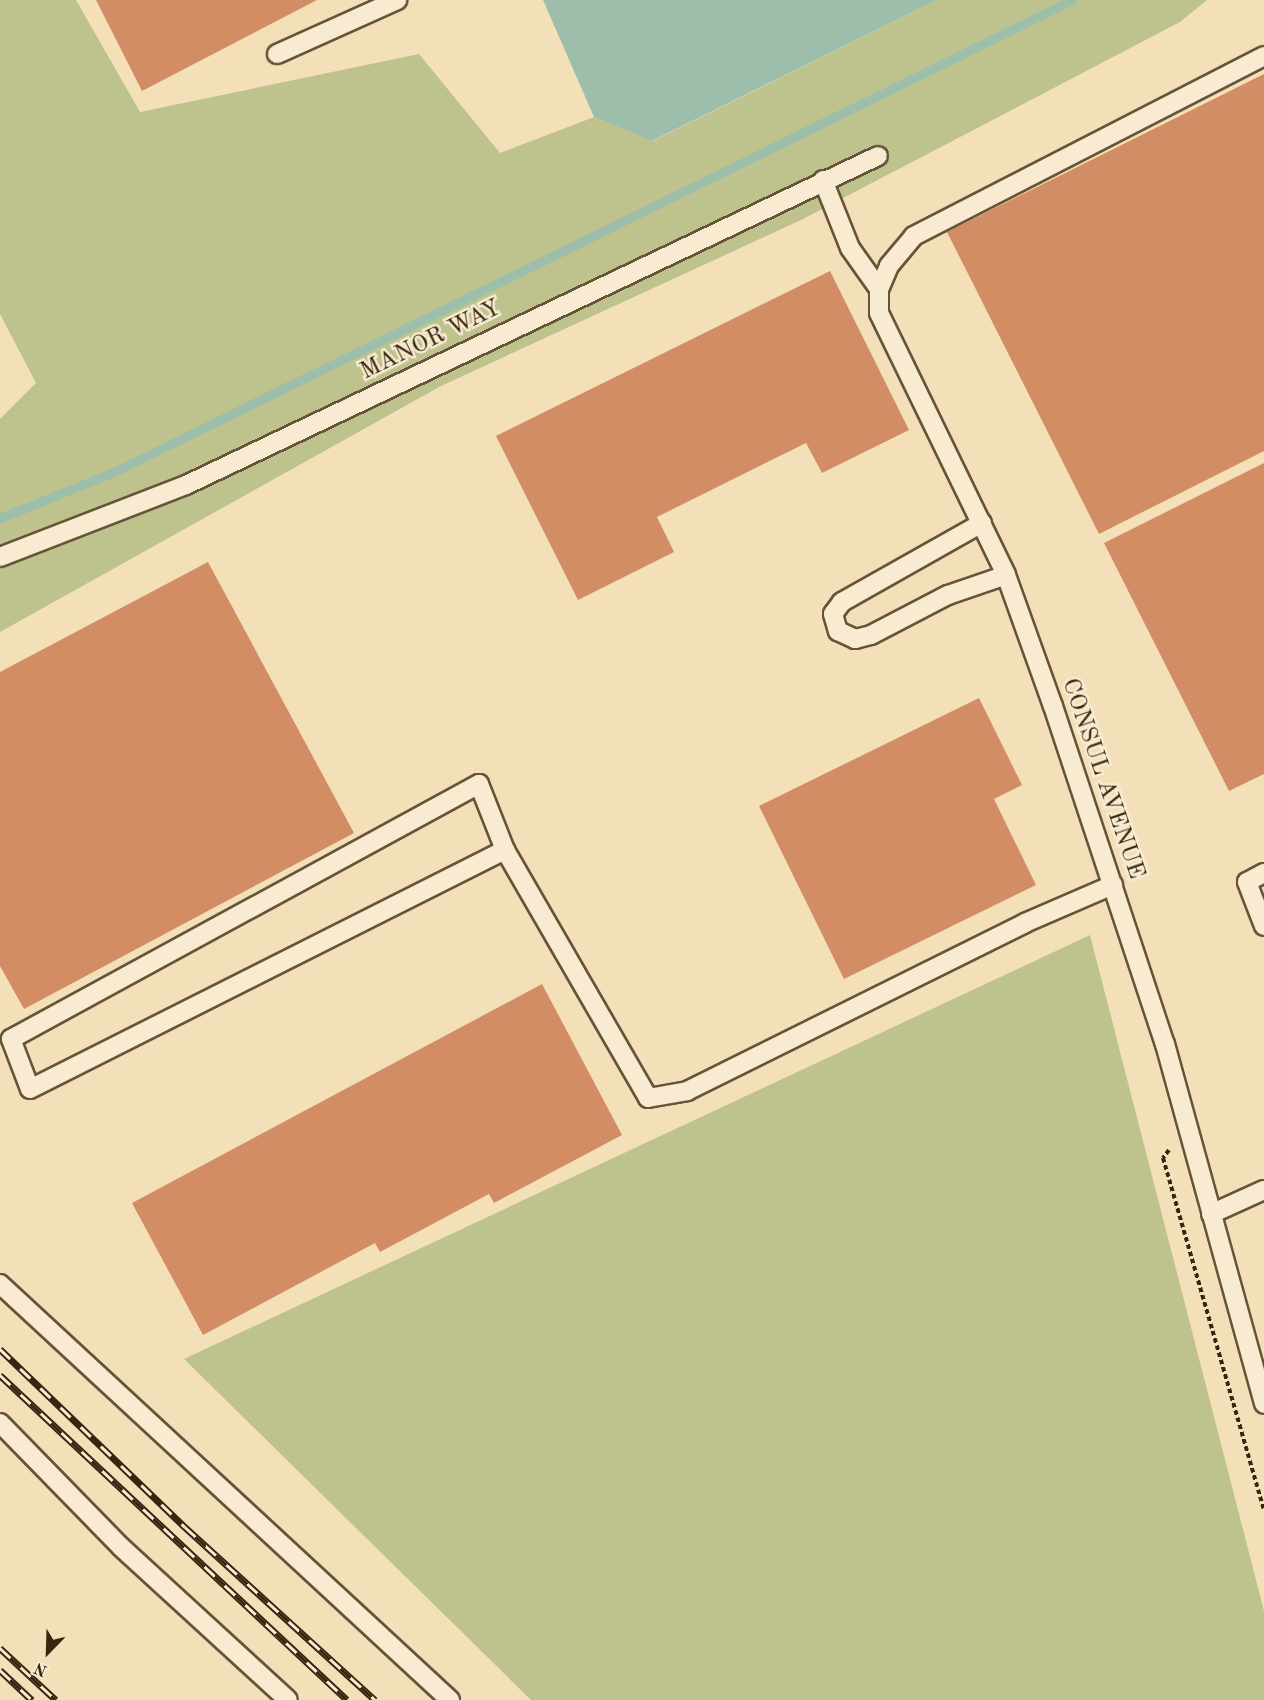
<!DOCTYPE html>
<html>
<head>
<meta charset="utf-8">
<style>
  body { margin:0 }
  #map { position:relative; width:1264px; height:1700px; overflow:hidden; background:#f4e0b8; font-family:"Old Standard TT",serif }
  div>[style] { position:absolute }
  .green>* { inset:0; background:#bec28d }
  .water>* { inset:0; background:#9dbeaa }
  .stream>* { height:9px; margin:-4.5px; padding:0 4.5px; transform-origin:4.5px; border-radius:4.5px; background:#9dbeaa }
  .building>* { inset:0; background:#d28d65 }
  .path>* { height:4px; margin-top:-2px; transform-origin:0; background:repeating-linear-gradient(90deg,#36250f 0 4.5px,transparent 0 7.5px) }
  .roads { filter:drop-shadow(2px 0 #665439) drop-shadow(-2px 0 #665439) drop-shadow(0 2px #665439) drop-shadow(0 -2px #665439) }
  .service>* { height:18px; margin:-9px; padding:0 9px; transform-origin:9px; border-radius:9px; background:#f8ebd1 }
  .rail>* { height:7px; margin-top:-3.5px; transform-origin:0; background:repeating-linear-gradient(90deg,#f8ebd1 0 14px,#36250f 0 28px); box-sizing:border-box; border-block:2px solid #36250f }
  span { translate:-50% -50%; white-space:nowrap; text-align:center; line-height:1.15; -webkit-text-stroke:5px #f8ebd1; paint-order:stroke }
  .street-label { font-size:24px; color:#36250f }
  .north { position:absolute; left:18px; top:1622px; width:60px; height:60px; -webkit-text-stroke:4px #f8ebd1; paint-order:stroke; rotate:203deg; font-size:16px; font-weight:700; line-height:24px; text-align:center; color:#36250f }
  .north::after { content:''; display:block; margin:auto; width:21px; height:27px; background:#36250f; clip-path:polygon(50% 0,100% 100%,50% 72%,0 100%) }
</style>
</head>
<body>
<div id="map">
  <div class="green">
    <div style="clip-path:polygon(0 0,76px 0,140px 112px,419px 54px,500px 153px,594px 117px,653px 141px,937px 0,1207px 0,1180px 22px,801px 220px,441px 386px,0 632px,0 419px,36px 383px,0 314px)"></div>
    <div style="clip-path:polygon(1090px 935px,1264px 1611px,1264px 1700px,531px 1700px,184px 1359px)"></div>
  </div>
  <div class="water">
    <div style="clip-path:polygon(543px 0,937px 0,652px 141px,594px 117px)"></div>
  </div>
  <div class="stream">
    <div style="left:0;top:518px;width:123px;rotate:-22deg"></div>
    <div style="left:114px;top:472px;width:1068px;rotate:-26.23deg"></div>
  </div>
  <div class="building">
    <div style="clip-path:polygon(96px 0,317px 0,142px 91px)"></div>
    <div style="clip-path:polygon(1264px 74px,1264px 451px,1099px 534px,947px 232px)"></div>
    <div style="clip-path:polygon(830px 271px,909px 430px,822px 473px,806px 443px,657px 517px,674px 552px,578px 600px,496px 436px)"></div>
    <div style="clip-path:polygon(1264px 463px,1264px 774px,1229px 791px,1104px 543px)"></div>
    <div style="clip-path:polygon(208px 562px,354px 833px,24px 1009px,0 966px,0 672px)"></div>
    <div style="clip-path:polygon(979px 698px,1022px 785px,994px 799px,1036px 885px,844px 979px,759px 806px)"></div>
    <div style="clip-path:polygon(542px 984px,622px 1135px,494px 1203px,489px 1194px,380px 1252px,375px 1243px,203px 1335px,132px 1203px)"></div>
  </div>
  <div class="path">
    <div style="left:1169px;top:1150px;width:10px;rotate:127deg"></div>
    <div style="left:1163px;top:1158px;width:367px;rotate:74deg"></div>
  </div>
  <div class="roads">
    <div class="service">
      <div style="left:277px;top:54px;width:132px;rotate:-24.2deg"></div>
      <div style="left:1264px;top:56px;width:394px;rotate:152.8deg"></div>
      <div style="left:914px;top:236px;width:39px;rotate:130deg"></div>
      <div style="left:889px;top:266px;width:25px;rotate:113deg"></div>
      <div style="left:879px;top:289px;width:24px;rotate:90deg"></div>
      <div style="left:879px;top:313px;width:291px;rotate:64.1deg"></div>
      <div style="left:1006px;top:575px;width:139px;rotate:70.3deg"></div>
      <div style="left:1053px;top:706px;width:356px;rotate:71.7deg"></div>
      <div style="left:1165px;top:1044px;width:373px;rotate:74.6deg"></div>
      <div style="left:823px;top:180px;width:73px;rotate:68.3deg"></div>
      <div style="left:850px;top:248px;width:50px;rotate:54.7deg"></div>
      <div style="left:982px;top:523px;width:161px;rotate:150.6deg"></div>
      <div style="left:842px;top:602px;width:15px;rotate:127deg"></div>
      <div style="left:833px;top:614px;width:18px;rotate:74deg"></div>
      <div style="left:838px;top:631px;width:19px;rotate:25deg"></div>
      <div style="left:855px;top:639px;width:16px;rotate:-14deg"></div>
      <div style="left:871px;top:635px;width:87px;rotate:-27.5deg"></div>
      <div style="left:948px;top:595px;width:61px;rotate:-19deg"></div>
      <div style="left:0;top:557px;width:199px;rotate:-21.2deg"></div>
      <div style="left:186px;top:485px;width:766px;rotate:-25.43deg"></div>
      <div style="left:505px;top:850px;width:71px;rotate:-111.5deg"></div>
      <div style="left:479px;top:784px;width:533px;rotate:151.42deg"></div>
      <div style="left:11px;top:1039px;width:53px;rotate:69.2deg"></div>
      <div style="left:30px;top:1089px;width:532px;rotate:-26.71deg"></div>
      <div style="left:505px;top:850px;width:286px;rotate:60deg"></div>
      <div style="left:648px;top:1098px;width:40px;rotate:-10deg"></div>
      <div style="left:687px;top:1091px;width:377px;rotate:-26.4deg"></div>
      <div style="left:1025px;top:923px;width:96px;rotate:-23.4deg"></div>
      <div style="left:1264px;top:873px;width:19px;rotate:152deg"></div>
      <div style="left:1247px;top:882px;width:47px;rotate:68.9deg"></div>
      <div style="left:1211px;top:1214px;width:58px;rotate:-24.4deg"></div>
      <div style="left:0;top:1284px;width:613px;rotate:42.75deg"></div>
      <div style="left:0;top:1423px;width:173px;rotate:45.7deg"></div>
      <div style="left:121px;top:1547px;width:226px;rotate:42.5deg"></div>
    </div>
  </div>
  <div class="rail">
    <div style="left:0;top:1349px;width:257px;rotate:43.9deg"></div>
    <div style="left:185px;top:1527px;width:257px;rotate:42.3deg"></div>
    <div style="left:0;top:1375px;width:475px;rotate:43.1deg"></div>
    <div style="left:0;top:1648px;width:76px;rotate:42.9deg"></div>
    <div style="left:0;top:1670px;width:44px;rotate:43.2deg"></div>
  </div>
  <div class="street-label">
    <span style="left:431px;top:341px;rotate:-26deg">MANOR WAY</span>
    <span style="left:1102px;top:779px;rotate:71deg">CONSUL AVENUE</span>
  </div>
  <div class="north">N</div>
</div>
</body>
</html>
